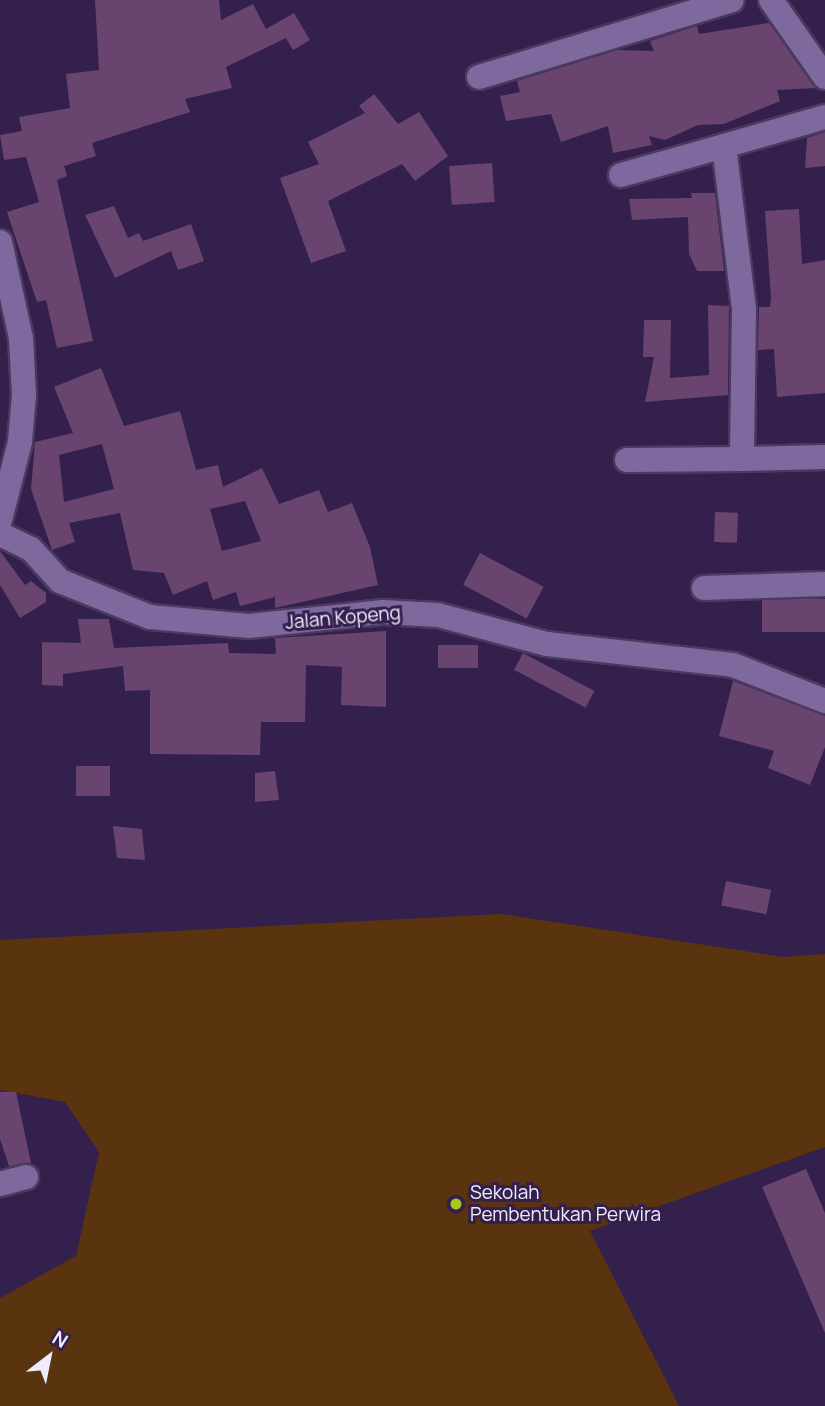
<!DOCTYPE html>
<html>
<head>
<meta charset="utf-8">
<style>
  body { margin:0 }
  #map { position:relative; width:825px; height:1406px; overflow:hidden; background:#33204d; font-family:Manrope,sans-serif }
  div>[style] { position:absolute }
  .green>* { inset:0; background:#5a340e }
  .building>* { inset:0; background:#68446f; transform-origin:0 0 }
  .roads { filter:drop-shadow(2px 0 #4b395e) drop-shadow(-2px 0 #4b395e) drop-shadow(0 2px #4b395e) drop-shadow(0 -2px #4b395e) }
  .minor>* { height:24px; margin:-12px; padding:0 12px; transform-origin:12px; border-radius:12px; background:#7d699d }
  .dots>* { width:19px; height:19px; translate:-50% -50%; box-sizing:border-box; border:4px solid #33204d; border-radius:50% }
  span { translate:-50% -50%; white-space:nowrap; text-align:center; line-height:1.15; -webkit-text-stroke:6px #33204d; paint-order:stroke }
  .street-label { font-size:19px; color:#f0ebfc }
  .poi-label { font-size:19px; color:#f0ebfc }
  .left { translate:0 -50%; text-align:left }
  .north { position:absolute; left:14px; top:1322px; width:70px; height:70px; -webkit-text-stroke:5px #33204d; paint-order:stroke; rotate:32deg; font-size:19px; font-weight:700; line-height:28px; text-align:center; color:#f0ebfc }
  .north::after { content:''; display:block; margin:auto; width:24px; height:32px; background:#f0ebfc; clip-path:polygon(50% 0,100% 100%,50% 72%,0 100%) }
</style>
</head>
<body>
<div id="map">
  <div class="green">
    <div style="clip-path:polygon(501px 914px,784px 957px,825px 954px,825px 1147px,590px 1231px,679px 1406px,0 1406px,0 1298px,76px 1256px,99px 1152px,65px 1102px,0 1090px,0 940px)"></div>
  </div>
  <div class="building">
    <div style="clip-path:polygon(95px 0,219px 0,221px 20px,253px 4px,266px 29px,294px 13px,310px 40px,293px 50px,286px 38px,226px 67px,232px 88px,185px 99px,190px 112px,92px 143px,96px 156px,64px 166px,67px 176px,57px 180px,93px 341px,57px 348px,46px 300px,37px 302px,7px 212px,39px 202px,26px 157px,4px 160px,0 135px,22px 131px,19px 117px,70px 108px,66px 74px,99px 70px)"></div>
    <div style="clip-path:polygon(769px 23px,816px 88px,777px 90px,780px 101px,724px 124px,698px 125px,665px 140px,649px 136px,652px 145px,613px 153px,608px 126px,561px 142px,551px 114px,506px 121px,500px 96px,520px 92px,517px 81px,617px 50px,654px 51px,650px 41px,697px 26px,699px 34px)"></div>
    <div style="clip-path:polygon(374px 94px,398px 124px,419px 112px,448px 156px,415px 181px,402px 164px,328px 201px,346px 251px,311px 263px,280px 178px,319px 164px,308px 142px,365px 113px,359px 106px)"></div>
    <div style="clip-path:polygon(825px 132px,825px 166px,805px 168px,807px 138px)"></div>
    <div style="left:492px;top:163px;width:39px;height:43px;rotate:86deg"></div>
    <div style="clip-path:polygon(691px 193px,715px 193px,724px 271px,697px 271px,689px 254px,688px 217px,632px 220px,629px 199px,692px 198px)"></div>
    <div style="clip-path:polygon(114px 206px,128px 238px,139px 233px,143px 241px,191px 224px,204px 261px,178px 270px,171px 251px,115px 278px,85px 215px)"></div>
    <div style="clip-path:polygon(799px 209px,802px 264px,825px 260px,825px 393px,777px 397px,774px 349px,758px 350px,759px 307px,770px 307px,771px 298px,765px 211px)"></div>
    <div style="clip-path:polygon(708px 305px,729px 306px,728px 395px,645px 402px,654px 357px,643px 357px,644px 320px,671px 320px,670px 378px,709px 375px)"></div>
    <div style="clip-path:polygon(evenodd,101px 368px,124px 426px,180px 411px,196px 470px,218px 465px,223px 487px,262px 468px,279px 504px,319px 490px,328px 512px,352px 503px,370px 547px,378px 585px,275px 608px,275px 597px,240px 606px,236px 592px,213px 600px,207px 581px,173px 595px,164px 573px,133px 570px,120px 513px,69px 523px,75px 542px,52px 550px,31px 489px,35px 442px,73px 433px,54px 387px,101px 368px,102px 444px,114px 489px,64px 502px,59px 455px,102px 444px,101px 368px,245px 501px,261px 541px,222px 551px,210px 509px,245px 501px)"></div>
    <div style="left:715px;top:512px;width:23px;height:30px;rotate:2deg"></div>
    <div style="clip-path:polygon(0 551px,25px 585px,31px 581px,46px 593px,46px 602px,20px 618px,0 585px)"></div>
    <div style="left:480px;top:553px;width:72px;height:36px;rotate:28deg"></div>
    <div style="left:825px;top:599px;width:33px;height:63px;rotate:90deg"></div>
    <div style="clip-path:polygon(78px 619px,109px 619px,114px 648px,228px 643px,229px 653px,276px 654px,275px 638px,386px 631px,386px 707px,341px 705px,342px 667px,306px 665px,305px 722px,261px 722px,260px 755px,150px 754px,150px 690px,125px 691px,123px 666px,63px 674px,63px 686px,42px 685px,42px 642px,81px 643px)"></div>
    <div style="left:478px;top:645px;width:23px;height:40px;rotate:90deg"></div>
    <div style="left:523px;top:653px;width:81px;height:19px;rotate:28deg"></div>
    <div style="clip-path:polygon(733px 681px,825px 716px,825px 747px,810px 785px,768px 768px,774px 751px,719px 736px)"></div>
    <div style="left:76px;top:766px;width:34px;height:30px"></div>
    <div style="clip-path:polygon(275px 771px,279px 800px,255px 802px,255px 773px)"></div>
    <div style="clip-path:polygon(113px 826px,142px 829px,145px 860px,117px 858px)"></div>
    <div style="left:726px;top:881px;width:46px;height:25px;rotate:11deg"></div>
    <div style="clip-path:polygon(0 1092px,16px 1092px,31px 1163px,9px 1166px,0 1139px)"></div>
    <div style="clip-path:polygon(806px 1169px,825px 1213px,825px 1333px,762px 1187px)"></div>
  </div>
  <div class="roads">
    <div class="minor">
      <div style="left:771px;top:0;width:94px;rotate:55deg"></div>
      <div style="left:479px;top:77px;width:264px;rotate:-16.9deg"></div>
      <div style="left:825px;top:117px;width:105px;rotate:164deg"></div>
      <div style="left:724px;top:146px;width:165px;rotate:83deg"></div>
      <div style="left:744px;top:310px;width:149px;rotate:90.8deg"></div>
      <div style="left:742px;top:459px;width:83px;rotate:-1.4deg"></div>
      <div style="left:621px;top:175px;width:107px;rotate:-15.7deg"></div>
      <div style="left:0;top:242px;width:98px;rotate:77.7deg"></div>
      <div style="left:21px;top:338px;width:57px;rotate:87deg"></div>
      <div style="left:24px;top:395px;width:47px;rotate:94.9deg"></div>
      <div style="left:20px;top:442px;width:81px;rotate:104.4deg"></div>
      <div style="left:627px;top:460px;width:115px;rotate:-0.5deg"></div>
      <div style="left:0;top:534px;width:34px;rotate:26deg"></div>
      <div style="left:31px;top:549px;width:43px;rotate:47.8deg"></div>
      <div style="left:60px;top:581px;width:97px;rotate:21.8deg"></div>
      <div style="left:150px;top:617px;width:99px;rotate:5.2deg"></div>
      <div style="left:249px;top:626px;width:135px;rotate:-6deg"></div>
      <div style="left:383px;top:612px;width:55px;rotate:3.1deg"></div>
      <div style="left:438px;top:615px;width:113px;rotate:14.9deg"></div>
      <div style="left:547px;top:644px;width:187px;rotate:6.4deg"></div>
      <div style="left:733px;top:665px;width:99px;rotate:21.4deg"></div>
      <div style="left:704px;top:588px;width:121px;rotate:-1.9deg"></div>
      <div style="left:0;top:1184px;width:27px;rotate:-15deg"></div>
    </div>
  </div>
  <div class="dots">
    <div style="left:456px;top:1204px;background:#a7c81f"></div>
  </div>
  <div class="street-label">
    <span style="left:343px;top:618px;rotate:-5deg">Jalan Kopeng</span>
  </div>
  <div class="poi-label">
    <span class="left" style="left:470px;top:1204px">Sekolah<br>Pembentukan Perwira</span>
  </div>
  <div class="north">N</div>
</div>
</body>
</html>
